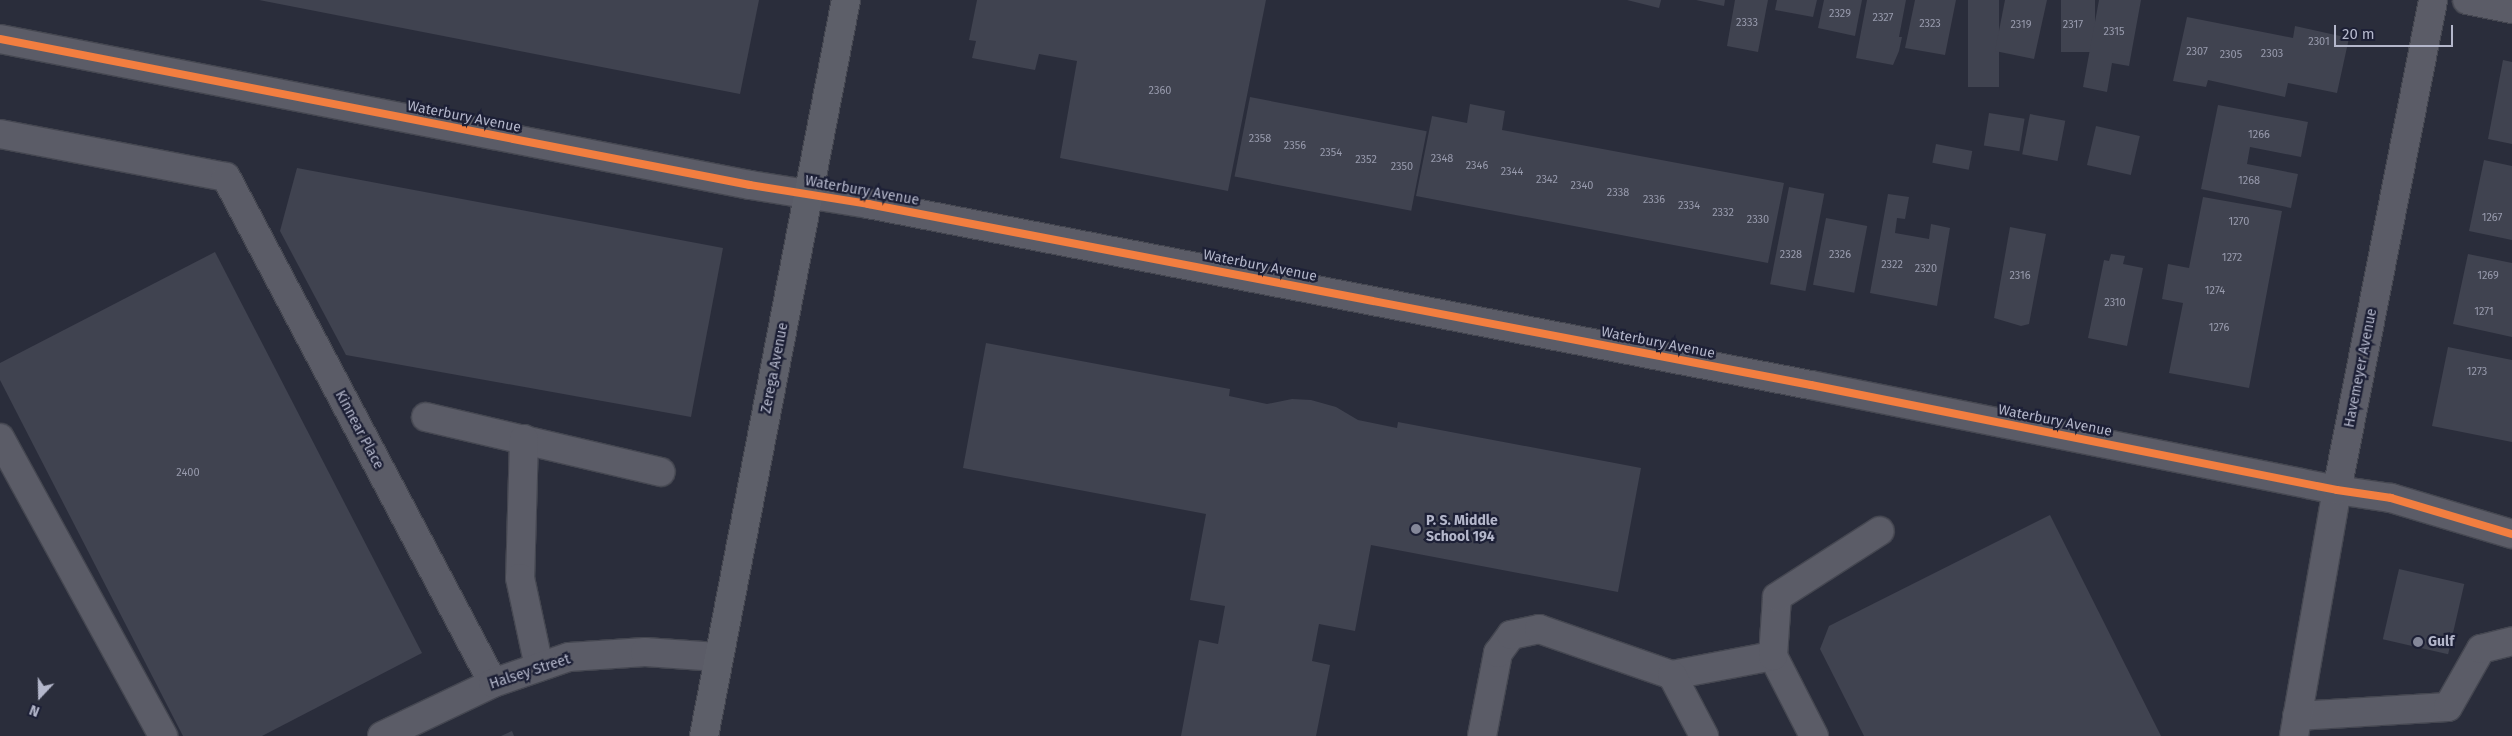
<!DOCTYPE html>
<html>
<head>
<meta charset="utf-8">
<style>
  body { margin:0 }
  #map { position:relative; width:2512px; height:736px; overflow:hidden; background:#2a2d3b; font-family:"Fira Sans",sans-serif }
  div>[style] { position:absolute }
  .building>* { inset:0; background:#404350; transform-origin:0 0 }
  .roads { filter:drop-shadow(1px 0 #454751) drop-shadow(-1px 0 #454751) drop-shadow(0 1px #454751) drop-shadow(0 -1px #454751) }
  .minor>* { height:28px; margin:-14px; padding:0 14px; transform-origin:14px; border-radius:14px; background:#5b5c67 }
  .major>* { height:28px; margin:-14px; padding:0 14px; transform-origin:14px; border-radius:14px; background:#5d5f69 }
  .cycleway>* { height:8px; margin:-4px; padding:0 4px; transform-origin:4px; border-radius:4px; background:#f27e40 }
  .dots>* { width:14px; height:14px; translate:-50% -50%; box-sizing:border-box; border:2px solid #1d2036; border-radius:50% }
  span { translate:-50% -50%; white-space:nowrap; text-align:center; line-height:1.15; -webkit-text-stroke:4.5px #1d2036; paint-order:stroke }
  .number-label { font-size:11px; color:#979aac }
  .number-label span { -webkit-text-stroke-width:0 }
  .street-label { font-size:14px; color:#b4b7cb }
  .poi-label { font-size:14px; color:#b4b7cb; font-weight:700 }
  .left { translate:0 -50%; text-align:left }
  .north { position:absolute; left:15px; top:671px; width:50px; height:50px; -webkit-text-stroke:4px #1d2036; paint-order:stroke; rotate:201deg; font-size:14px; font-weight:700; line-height:20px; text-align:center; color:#b4b7cb }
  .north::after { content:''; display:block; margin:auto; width:18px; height:22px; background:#b4b7cb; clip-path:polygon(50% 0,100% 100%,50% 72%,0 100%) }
  .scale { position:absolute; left:2334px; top:25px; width:119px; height:22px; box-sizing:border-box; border:2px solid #b4b7cb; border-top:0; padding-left:6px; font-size:15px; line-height:18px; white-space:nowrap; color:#b4b7cb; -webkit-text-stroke:4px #1d2036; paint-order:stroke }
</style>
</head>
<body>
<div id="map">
  <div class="building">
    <div style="clip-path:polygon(259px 0,759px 0,740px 94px)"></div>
    <div style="clip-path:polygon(977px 0,1266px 0,1228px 191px,1060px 158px,1077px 61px,1039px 54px,1035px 70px,972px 58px,976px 41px,969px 40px)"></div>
    <div style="clip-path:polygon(1627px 0,1661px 0,1659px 8px)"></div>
    <div style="clip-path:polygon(1696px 0,1725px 0,1724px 6px)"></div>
    <div style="clip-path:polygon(1735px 0,1768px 0,1758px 52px,1727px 46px)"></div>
    <div style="clip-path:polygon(1777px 0,1817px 0,1813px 17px,1775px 10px)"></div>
    <div style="clip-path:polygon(1824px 0,1862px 0,1855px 36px,1818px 28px)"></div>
    <div style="clip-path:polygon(1867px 0,1906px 0,1899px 37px,1902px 37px,1899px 51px,1893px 65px,1856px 58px)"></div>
    <div style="clip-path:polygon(1915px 0,1956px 0,1945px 55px,1905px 48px)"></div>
    <div style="left:1968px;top:0;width:31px;height:87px"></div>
    <div style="clip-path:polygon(2005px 0,2047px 0,2034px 59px,1995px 51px)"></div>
    <div style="left:2061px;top:0;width:34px;height:52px"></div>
    <div style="clip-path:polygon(2099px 0,2141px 0,2129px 66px,2112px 63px,2107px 92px,2083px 87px)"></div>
    <div style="clip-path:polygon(2187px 17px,2293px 38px,2295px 26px,2349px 38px,2337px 93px,2288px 83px,2285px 97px,2208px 80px,2206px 87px,2173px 81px)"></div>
    <div style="clip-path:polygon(2503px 60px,2512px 62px,2512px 144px,2488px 139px)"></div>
    <div style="left:1250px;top:97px;width:180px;height:81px;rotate:11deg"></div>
    <div style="clip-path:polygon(1470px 104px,1505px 111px,1502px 130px,1784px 183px,1768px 263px,1416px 196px,1432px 116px,1467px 123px)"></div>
    <div style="clip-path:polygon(2218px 105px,2308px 122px,2301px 157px,2250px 147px,2247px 164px,2298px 174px,2291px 208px,2201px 189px)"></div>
    <div style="left:1989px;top:113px;width:36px;height:33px;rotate:9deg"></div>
    <div style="left:2030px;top:114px;width:36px;height:41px;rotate:11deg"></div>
    <div style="left:2096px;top:126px;width:45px;height:40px;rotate:13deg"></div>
    <div style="left:1936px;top:144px;width:37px;height:19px;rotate:11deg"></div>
    <div style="clip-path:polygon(2484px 160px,2512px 166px,2512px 240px,2469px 231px)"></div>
    <div style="clip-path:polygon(297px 168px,723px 248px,691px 417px,346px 355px,280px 231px)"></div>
    <div style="left:1789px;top:187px;width:36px;height:99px;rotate:11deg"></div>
    <div style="clip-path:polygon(1888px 194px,1909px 197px,1905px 219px,1897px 218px,1895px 233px,1929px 239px,1931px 224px,1950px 228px,1937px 306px,1870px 293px)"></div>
    <div style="clip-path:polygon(2203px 197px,2282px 211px,2249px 388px,2169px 373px,2183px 303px,2162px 299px,2168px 264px,2189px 268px)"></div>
    <div style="left:1826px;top:218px;width:42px;height:68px;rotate:11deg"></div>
    <div style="clip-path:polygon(2010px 227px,2046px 234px,2029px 324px,2021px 326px,1994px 318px)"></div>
    <div style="clip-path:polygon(215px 252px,422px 653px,262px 736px,183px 736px,0 380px,0 363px)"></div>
    <div style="clip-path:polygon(2111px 254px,2125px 256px,2123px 264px,2143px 268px,2127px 346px,2088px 338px,2104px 260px,2109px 261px)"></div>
    <div style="clip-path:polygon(2468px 254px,2512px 263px,2512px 337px,2453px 324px)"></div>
    <div style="clip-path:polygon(986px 343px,1230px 389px,1229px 396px,1267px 404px,1292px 399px,1311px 400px,1336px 407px,1358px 420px,1397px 428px,1398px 422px,1641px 468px,1618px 592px,1371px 545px,1355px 631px,1319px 624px,1312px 661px,1330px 665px,1316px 736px,1181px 736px,1199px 640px,1218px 644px,1225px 606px,1190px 600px,1206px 514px,963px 468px)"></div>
    <div style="clip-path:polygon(2448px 347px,2512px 360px,2512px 442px,2432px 426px)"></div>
    <div style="clip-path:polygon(2050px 515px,2161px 736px,1864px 736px,1820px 649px,1829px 626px)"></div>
    <div style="left:2399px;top:569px;width:67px;height:72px;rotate:13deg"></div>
    <div style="clip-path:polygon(512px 731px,514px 736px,501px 736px)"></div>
  </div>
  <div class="roads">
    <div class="minor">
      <div style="left:2467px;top:0;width:46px;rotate:11.3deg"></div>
      <div style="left:0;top:39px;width:764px;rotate:11.02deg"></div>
      <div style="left:750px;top:185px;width:120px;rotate:9.1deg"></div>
      <div style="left:868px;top:204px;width:960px;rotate:10.87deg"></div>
      <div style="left:1811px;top:385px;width:536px;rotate:11.29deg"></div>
      <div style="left:2337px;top:490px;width:55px;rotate:8.4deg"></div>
      <div style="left:2391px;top:498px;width:126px;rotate:16.6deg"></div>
      <div style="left:0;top:134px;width:230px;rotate:10.8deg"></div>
      <div style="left:226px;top:177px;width:572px;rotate:62.18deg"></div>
      <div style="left:426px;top:417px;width:241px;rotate:13.2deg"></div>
      <div style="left:0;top:438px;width:340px;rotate:61.3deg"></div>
      <div style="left:524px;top:439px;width:139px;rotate:91.6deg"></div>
      <div style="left:520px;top:578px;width:91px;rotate:77.9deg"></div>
      <div style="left:1773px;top:656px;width:90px;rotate:62.9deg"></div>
      <div style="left:1672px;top:675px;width:103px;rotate:-10.7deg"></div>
      <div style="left:1773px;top:656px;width:59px;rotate:-86.1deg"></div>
      <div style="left:1777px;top:597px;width:122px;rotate:-32.7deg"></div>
      <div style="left:2297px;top:716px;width:151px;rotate:-3.4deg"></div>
      <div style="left:2448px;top:707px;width:67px;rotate:-60.4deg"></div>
      <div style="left:2481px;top:649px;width:32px;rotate:-14deg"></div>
      <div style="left:382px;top:736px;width:123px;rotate:-25.5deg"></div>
      <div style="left:493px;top:683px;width:80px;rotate:-18.9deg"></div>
      <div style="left:569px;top:657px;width:76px;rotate:-3.8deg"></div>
      <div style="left:645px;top:652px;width:73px;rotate:3.9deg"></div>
      <div style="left:1482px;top:736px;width:85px;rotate:-79.1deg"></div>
      <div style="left:1498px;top:653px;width:22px;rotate:-54deg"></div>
      <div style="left:1511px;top:635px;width:29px;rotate:-12deg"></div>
      <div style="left:1539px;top:629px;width:141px;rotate:19.1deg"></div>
      <div style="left:1672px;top:675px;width:69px;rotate:62.3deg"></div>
      <div style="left:2294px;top:736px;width:250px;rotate:-80.1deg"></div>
      <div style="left:2337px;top:490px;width:499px;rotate:-78.9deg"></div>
    </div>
    <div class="major">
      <div style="left:704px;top:736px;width:750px;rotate:-79.08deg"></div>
    </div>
  </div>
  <div class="cycleway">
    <div style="left:0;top:39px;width:764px;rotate:11.02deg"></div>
    <div style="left:750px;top:185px;width:120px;rotate:9.1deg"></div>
    <div style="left:868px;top:204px;width:960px;rotate:10.87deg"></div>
    <div style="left:1811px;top:385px;width:536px;rotate:11.29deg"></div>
    <div style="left:2337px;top:490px;width:55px;rotate:8.4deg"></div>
    <div style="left:2391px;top:498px;width:126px;rotate:16.6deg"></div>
  </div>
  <div class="dots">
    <div style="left:1416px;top:529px;background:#848799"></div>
    <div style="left:2418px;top:642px;background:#848799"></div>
  </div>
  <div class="number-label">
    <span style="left:1840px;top:14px">2329</span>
    <span style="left:1883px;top:18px">2327</span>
    <span style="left:1747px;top:23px">2333</span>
    <span style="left:1930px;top:24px">2323</span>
    <span style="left:2021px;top:25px">2319</span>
    <span style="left:2073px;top:25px">2317</span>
    <span style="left:2114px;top:32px">2315</span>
    <span style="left:2319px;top:42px">2301</span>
    <span style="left:2197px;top:52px">2307</span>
    <span style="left:2272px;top:54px">2303</span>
    <span style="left:2231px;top:55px">2305</span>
    <span style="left:1160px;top:91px">2360</span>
    <span style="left:2259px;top:135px">1266</span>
    <span style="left:1260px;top:139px">2358</span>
    <span style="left:1295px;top:146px">2356</span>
    <span style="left:1331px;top:153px">2354</span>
    <span style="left:1442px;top:159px">2348</span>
    <span style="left:1366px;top:160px">2352</span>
    <span style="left:1477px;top:166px">2346</span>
    <span style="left:1402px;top:167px">2350</span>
    <span style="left:1512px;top:172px">2344</span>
    <span style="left:1547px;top:180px">2342</span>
    <span style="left:2249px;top:181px">1268</span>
    <span style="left:1582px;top:186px">2340</span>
    <span style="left:1618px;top:193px">2338</span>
    <span style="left:1654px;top:200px">2336</span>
    <span style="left:1689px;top:206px">2334</span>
    <span style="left:1723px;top:213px">2332</span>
    <span style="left:2492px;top:218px">1267</span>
    <span style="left:1758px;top:220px">2330</span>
    <span style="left:2239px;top:222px">1270</span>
    <span style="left:1791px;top:255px">2328</span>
    <span style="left:1840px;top:255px">2326</span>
    <span style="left:2232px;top:258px">1272</span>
    <span style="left:1892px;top:265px">2322</span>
    <span style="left:1926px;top:269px">2320</span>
    <span style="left:2020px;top:276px">2316</span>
    <span style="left:2488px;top:276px">1269</span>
    <span style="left:2215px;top:291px">1274</span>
    <span style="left:2115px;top:303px">2310</span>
    <span style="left:2484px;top:312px">1271</span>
    <span style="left:2219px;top:328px">1276</span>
    <span style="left:2477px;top:372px">1273</span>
    <span style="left:188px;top:473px">2400</span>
  </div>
  <div class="street-label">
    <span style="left:464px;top:117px;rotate:11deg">Waterbury Avenue</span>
    <span style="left:862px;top:191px;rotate:10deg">Waterbury Avenue</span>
    <span style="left:1260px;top:266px;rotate:11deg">Waterbury Avenue</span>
    <span style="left:1658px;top:343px;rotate:11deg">Waterbury Avenue</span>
    <span style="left:775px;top:368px;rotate:-79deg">Zerega Avenue</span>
    <span style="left:2361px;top:368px;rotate:-79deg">Havemeyer Avenue</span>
    <span style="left:2055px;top:421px;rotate:11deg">Waterbury Avenue</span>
    <span style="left:359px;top:430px;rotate:62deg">Kinnear Place</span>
    <span style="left:530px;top:672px;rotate:-18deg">Halsey Street</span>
  </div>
  <div class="poi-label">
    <span class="left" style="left:1426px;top:529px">P. S. Middle<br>School 194</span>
    <span class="left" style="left:2428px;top:642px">Gulf</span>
  </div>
  <div class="north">N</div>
  <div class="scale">20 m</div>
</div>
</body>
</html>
